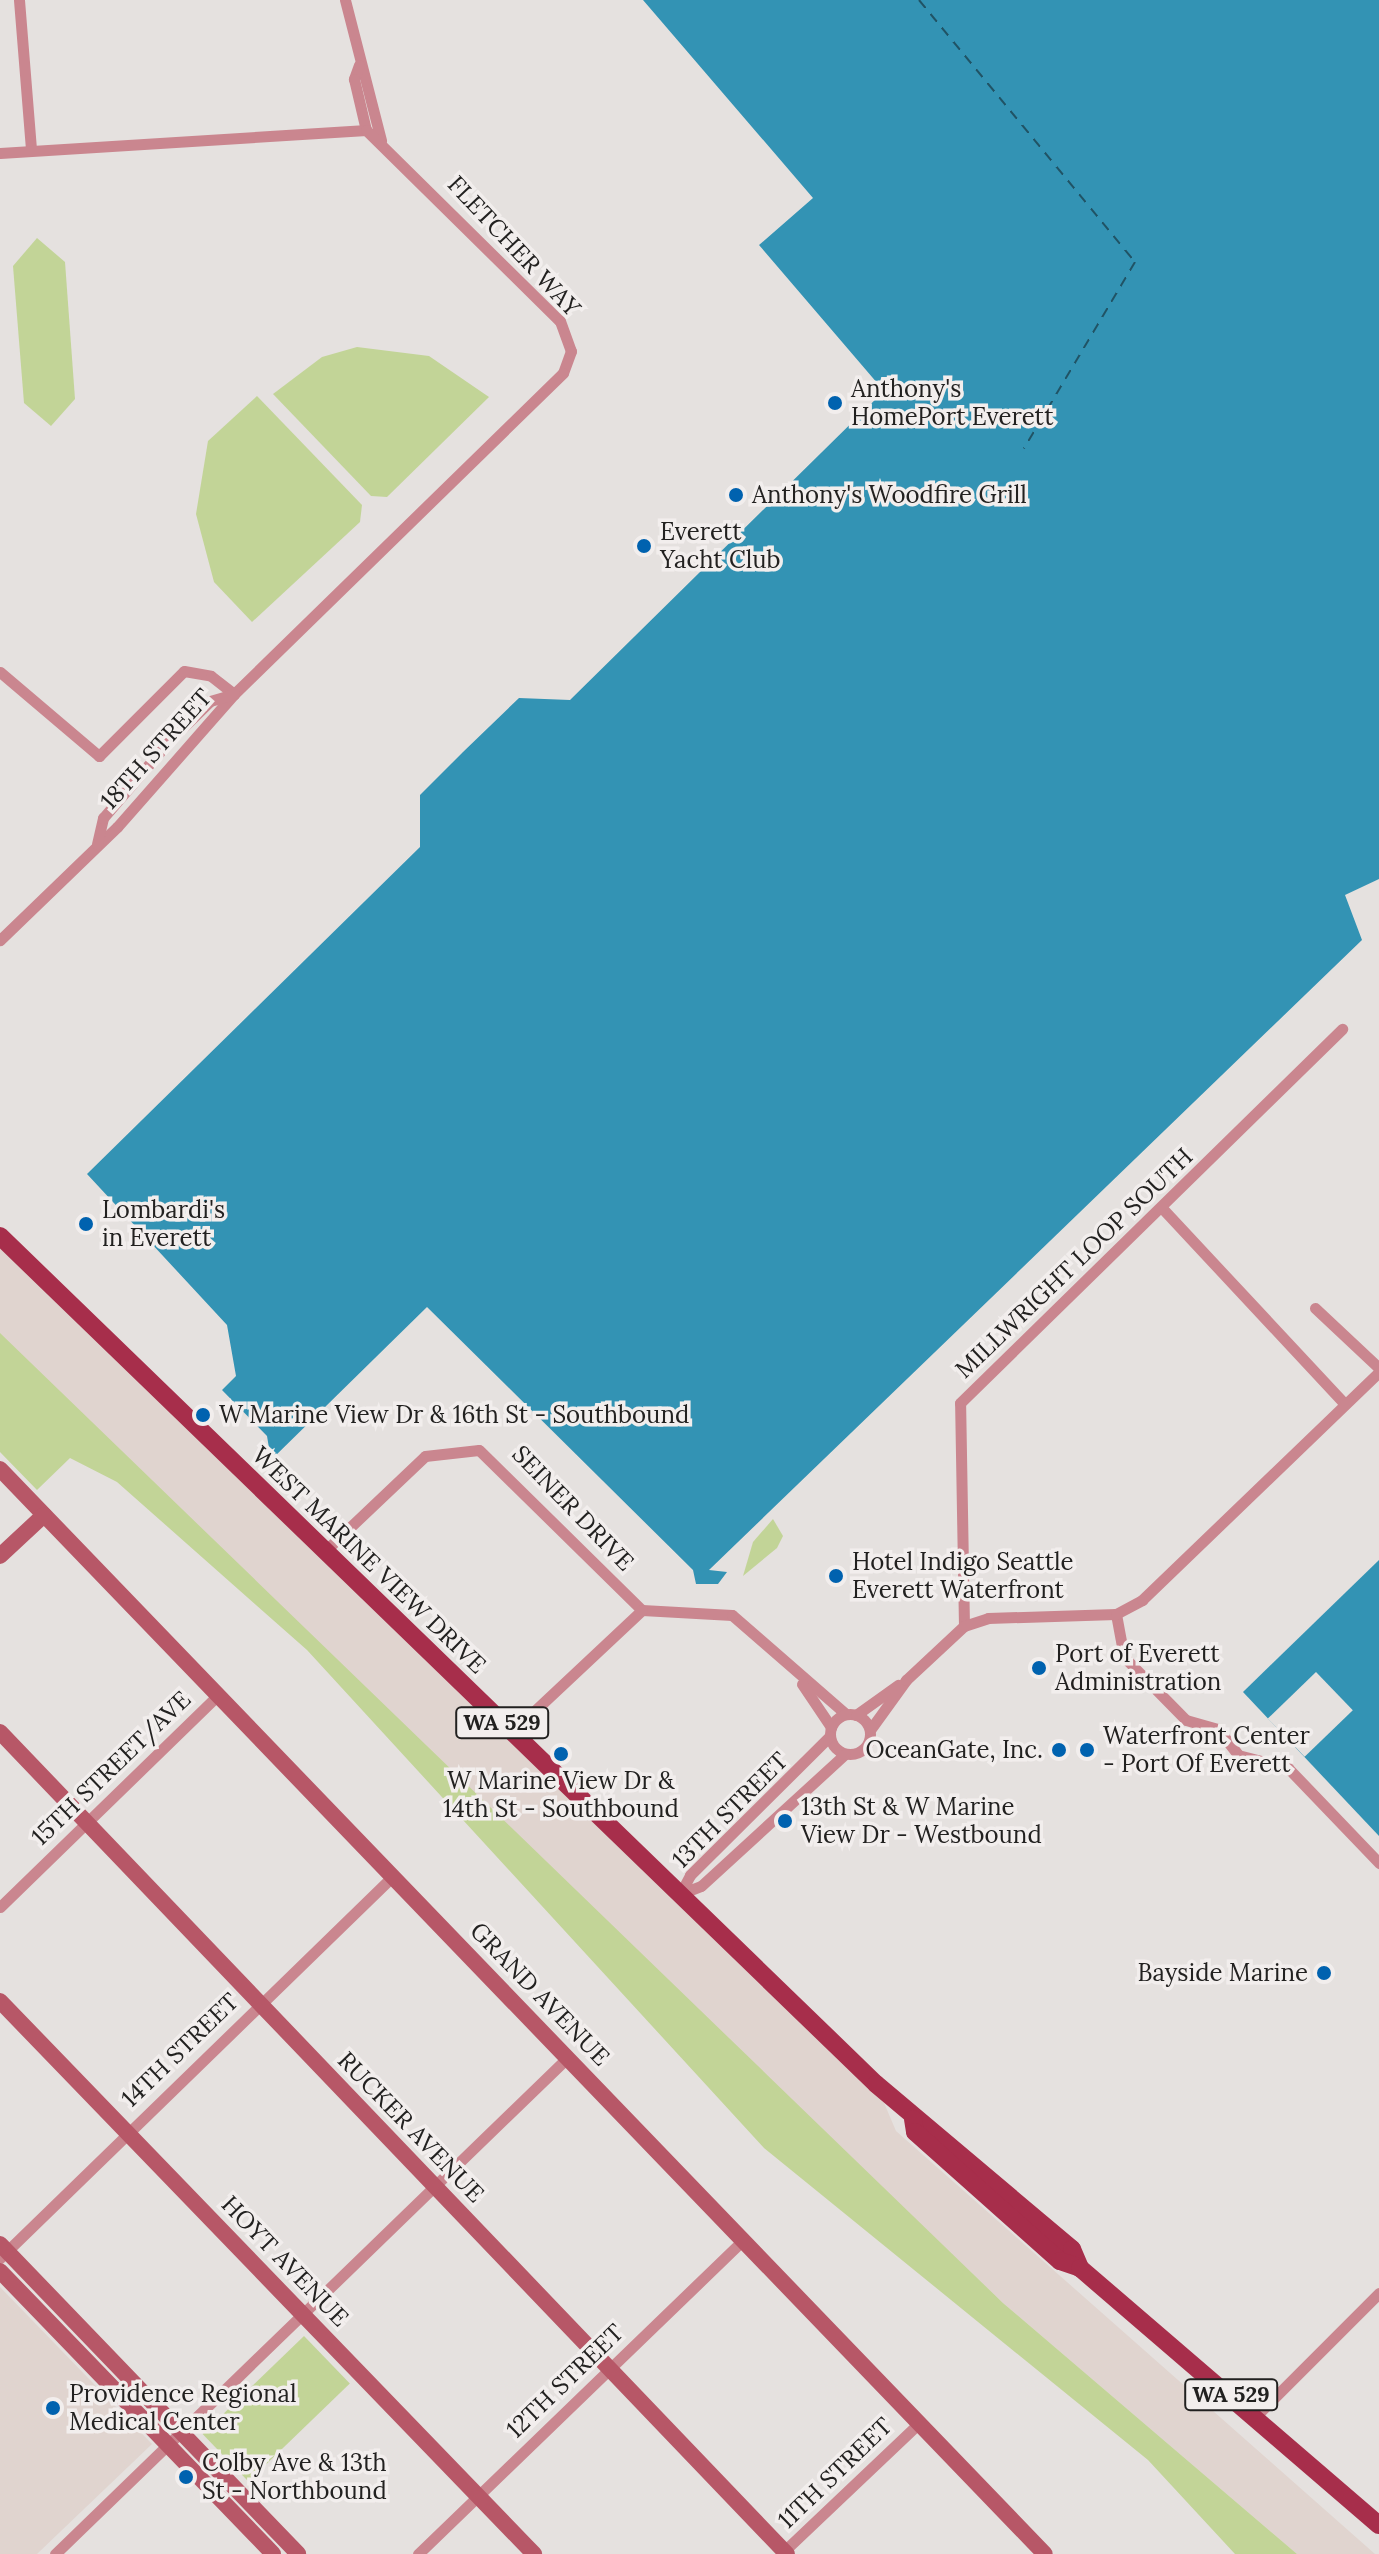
<!DOCTYPE html>
<html>
<head>
<meta charset="utf-8">
<style>
  body { margin:0 }
  #map { position:relative; width:1379px; height:2554px; overflow:hidden; background:#e5e1df; font-family:Lora,serif }
  div>[style] { position:absolute }
  .built>* { inset:0; background:#e0d4cf }
  .green>* { inset:0; background:#c2d497; transform-origin:0 0 }
  .water>* { inset:0; background:#3393b4 }
  .pier>* { inset:0; background:#e5e1df; transform-origin:0 0 }
  .ferry>* { height:2px; margin-top:-1px; transform-origin:0; background:repeating-linear-gradient(90deg,#205365 0 10px,transparent 0 18px) }
  .street>* { height:11px; margin:-5.5px; padding:0 5.5px; transform-origin:5.5px; border-radius:5.5px; background:#ca868f }
  .street>.ring { margin:-5.5px; padding:0; box-sizing:content-box; background:none; border:11px solid #ca868f; border-radius:50% }
  .secondary>* { height:16px; margin:-8px; padding:0 8px; transform-origin:8px; border-radius:8px; background:#b75767 }
  .primary>* { height:18px; margin:-9px; padding:0 9px; transform-origin:9px; border-radius:9px; background:#a72e4b }
  .dots>* { width:22px; height:22px; translate:-50% -50%; box-sizing:border-box; border:4px solid #f2eeed; border-radius:50% }
  span { translate:-50% -50%; white-space:nowrap; text-align:center; line-height:1.15; -webkit-text-stroke:7px #f2eeed; paint-order:stroke }
  .shield-label span { padding:2px 6px; background:#f2eeed; border:2px solid; border-radius:6px; -webkit-text-stroke-width:0 }
  .shield-label { font-size:22px; color:#222120; font-weight:700 }
  .street-label { font-size:24px; color:#222120 }
  .poi-label { font-size:24px; color:#222120 }
  .left { translate:0 -50%; text-align:left }
  .right { translate:-100% -50%; text-align:right }
</style>
</head>
<body>
<div id="map">
  <div class="built">
    <div style="clip-path:polygon(0 1236px,876px 2084px,896px 2131px,1375px 2554px,1297px 2554px,1003px 2303px,840px 2147px,0 1339px)"></div>
    <div style="clip-path:polygon(0 2287px,152px 2444px,37px 2554px,0 2554px)"></div>
  </div>
  <div class="green">
    <div style="clip-path:polygon(37px 238px,65px 262px,75px 399px,51px 426px,24px 403px,13px 266px)"></div>
    <div style="clip-path:polygon(357px 347px,429px 356px,489px 397px,387px 497px,371px 496px,273px 394px,322px 357px)"></div>
    <div style="clip-path:polygon(257px 396px,362px 505px,360px 522px,252px 622px,214px 582px,196px 514px,208px 441px)"></div>
    <div style="clip-path:polygon(0 1333px,1003px 2303px,1297px 2554px,1235px 2554px,1148px 2460px,764px 2148px,307px 1650px,117px 1482px,70px 1458px,37px 1490px,0 1452px)"></div>
    <div style="clip-path:polygon(773px 1519px,783px 1536px,777px 1548px,743px 1576px,753px 1542px)"></div>
    <div style="left:304px;top:2336px;width:66px;height:141px;rotate:46deg"></div>
  </div>
  <div class="water">
    <div style="clip-path:polygon(643px 0,1379px 0,1379px 879px,1345px 895px,1362px 940px,709px 1570px,727px 1572px,718px 1584px,696px 1584px,693px 1570px,427px 1307px,271px 1460px,267px 1436px,222px 1390px,236px 1376px,227px 1325px,87px 1174px,420px 847px,420px 795px,463px 752px,519px 698px,570px 700px,884px 391px,759px 245px,813px 198px)"></div>
    <div style="clip-path:polygon(1379px 1560px,1379px 1836px,1243px 1692px)"></div>
  </div>
  <div class="pier">
    <div style="left:1316px;top:1672px;width:53px;height:67px;rotate:46deg"></div>
  </div>
  <div class="ferry">
    <div style="left:919px;top:0;width:340px;rotate:50.5deg"></div>
    <div style="left:1135px;top:262px;width:217px;rotate:120.8deg"></div>
  </div>
  <div class="street">
    <div style="left:19px;top:0;width:150px;rotate:85.4deg"></div>
    <div style="left:345px;top:0;width:145px;rotate:75.6deg"></div>
    <div style="left:359px;top:65px;width:15px;rotate:110deg"></div>
    <div style="left:354px;top:79px;width:52px;rotate:76.8deg"></div>
    <div style="left:0;top:153px;width:367px;rotate:-3.6deg"></div>
    <div style="left:366px;top:130px;width:272px;rotate:44.6deg"></div>
    <div style="left:560px;top:321px;width:32px;rotate:70deg"></div>
    <div style="left:571px;top:351px;width:23px;rotate:110deg"></div>
    <div style="left:563px;top:373px;width:460px;rotate:135.7deg"></div>
    <div style="left:234px;top:694px;width:177px;rotate:131.3deg"></div>
    <div style="left:117px;top:827px;width:163px;rotate:136deg"></div>
    <div style="left:0;top:672px;width:130px;rotate:40.3deg"></div>
    <div style="left:99px;top:756px;width:120px;rotate:-45deg"></div>
    <div style="left:184px;top:671px;width:27px;rotate:10deg"></div>
    <div style="left:211px;top:676px;width:29px;rotate:38deg"></div>
    <div style="left:97px;top:844px;width:27px;rotate:-77deg"></div>
    <div style="left:103px;top:818px;width:101px;rotate:-49.4deg"></div>
    <div style="left:169px;top:741px;width:57px;rotate:-44.3deg"></div>
    <div style="left:210px;top:701px;width:25px;rotate:-16deg"></div>
    <div style="left:1162px;top:1208px;width:267px;rotate:47deg"></div>
    <div style="left:1315px;top:1308px;width:88px;rotate:43.2deg"></div>
    <div style="left:325px;top:1551px;width:138px;rotate:-43.5deg"></div>
    <div style="left:425px;top:1456px;width:54px;rotate:-6.3deg"></div>
    <div style="left:479px;top:1450px;width:228px;rotate:44.5deg"></div>
    <div style="left:642px;top:1610px;width:90px;rotate:3.2deg"></div>
    <div style="left:732px;top:1615px;width:151px;rotate:41deg"></div>
    <div style="left:1116px;top:1614px;width:44px;rotate:79.5deg"></div>
    <div style="left:1124px;top:1657px;width:88px;rotate:45.5deg"></div>
    <div style="left:1186px;top:1720px;width:33px;rotate:16deg"></div>
    <div style="left:1218px;top:1729px;width:33px;rotate:52deg"></div>
    <div style="left:1238px;top:1755px;width:52px;rotate:14.6deg"></div>
    <div style="left:1288px;top:1768px;width:132px;rotate:46.2deg"></div>
    <div style="left:964px;top:1626px;width:223px;rotate:-91deg"></div>
    <div style="left:960px;top:1403px;width:535px;rotate:-44.39deg"></div>
    <div style="left:802px;top:1684px;width:52px;rotate:56deg"></div>
    <div class="ring" style="left:830px;top:1714px;width:29px;height:29px"></div>
    <div style="left:856px;top:1715px;width:52px;rotate:-35.5deg"></div>
    <div style="left:870px;top:1730px;width:62px;rotate:-54.2deg"></div>
    <div style="left:906px;top:1680px;width:79px;rotate:-43deg"></div>
    <div style="left:964px;top:1626px;width:25px;rotate:-18deg"></div>
    <div style="left:988px;top:1618px;width:128px;rotate:-1.8deg"></div>
    <div style="left:1116px;top:1614px;width:30px;rotate:-28deg"></div>
    <div style="left:1142px;top:1600px;width:329px;rotate:-43.9deg"></div>
    <div style="left:512px;top:1732px;width:178px;rotate:-43.2deg"></div>
    <div style="left:680px;top:1894px;width:22px;rotate:-21deg"></div>
    <div style="left:701px;top:1886px;width:195px;rotate:-42.5deg"></div>
    <div style="left:680px;top:1894px;width:21px;rotate:-62deg"></div>
    <div style="left:690px;top:1875px;width:197px;rotate:-44.8deg"></div>
    <div style="left:0;top:1907px;width:305px;rotate:-44.2deg"></div>
    <div style="left:0;top:2258px;width:548px;rotate:-44.19deg"></div>
    <div style="left:1256px;top:2416px;width:174px;rotate:-45deg"></div>
    <div style="left:55px;top:2554px;width:714px;rotate:-44.09deg"></div>
    <div style="left:418px;top:2554px;width:450px;rotate:-44deg"></div>
    <div style="left:781px;top:2554px;width:190px;rotate:-43.5deg"></div>
  </div>
  <div class="secondary">
    <div style="left:0;top:1469px;width:1506px;rotate:46.08deg"></div>
    <div style="left:0;top:1556px;width:60px;rotate:-43deg"></div>
    <div style="left:0;top:1732px;width:1138px;rotate:46.25deg"></div>
    <div style="left:0;top:2001px;width:769px;rotate:46deg"></div>
    <div style="left:0;top:2244px;width:430px;rotate:46.1deg"></div>
    <div style="left:0;top:2271px;width:393px;rotate:46deg"></div>
  </div>
  <div class="primary">
    <div style="left:0;top:1236px;width:1219px;rotate:44.07deg"></div>
    <div style="left:876px;top:2084px;width:256px;rotate:40.1deg"></div>
    <div style="left:1072px;top:2249px;width:21px;rotate:67deg"></div>
    <div style="left:913px;top:2119px;width:13px;rotate:81deg"></div>
    <div style="left:915px;top:2132px;width:194px;rotate:41.7deg"></div>
    <div style="left:1060px;top:2261px;width:21px;rotate:19deg"></div>
    <div style="left:1080px;top:2268px;width:394px;rotate:40.7deg"></div>
  </div>
  <div class="dots">
    <div style="left:835px;top:403px;background:#0062af"></div>
    <div style="left:736px;top:495px;background:#0062af"></div>
    <div style="left:644px;top:546px;background:#0062af"></div>
    <div style="left:86px;top:1224px;background:#0062af"></div>
    <div style="left:203px;top:1415px;background:#0062af"></div>
    <div style="left:836px;top:1576px;background:#0062af"></div>
    <div style="left:1039px;top:1668px;background:#0062af"></div>
    <div style="left:1059px;top:1750px;background:#0062af"></div>
    <div style="left:1087px;top:1750px;background:#0062af"></div>
    <div style="left:561px;top:1754px;background:#0062af"></div>
    <div style="left:785px;top:1821px;background:#0062af"></div>
    <div style="left:1324px;top:1973px;background:#0062af"></div>
    <div style="left:53px;top:2408px;background:#0062af"></div>
    <div style="left:186px;top:2477px;background:#0062af"></div>
  </div>
  <div class="shield-label">
    <span style="left:502px;top:1723px">WA 529</span>
    <span style="left:1231px;top:2395px">WA 529</span>
  </div>
  <div class="street-label">
    <span style="left:514px;top:246px;rotate:47deg">FLETCHER WAY</span>
    <span style="left:156px;top:749px;rotate:-48deg">18TH STREET</span>
    <span style="left:1074px;top:1263px;rotate:-44deg">MILLWRIGHT LOOP SOUTH</span>
    <span style="left:573px;top:1508px;rotate:46deg">SEINER DRIVE</span>
    <span style="left:369px;top:1560px;rotate:44deg">WEST MARINE VIEW DRIVE</span>
    <span style="left:111px;top:1768px;rotate:-44deg">15TH STREET/AVE</span>
    <span style="left:730px;top:1810px;rotate:-45deg">13TH STREET</span>
    <span style="left:540px;top:1994px;rotate:46deg">GRAND AVENUE</span>
    <span style="left:180px;top:2050px;rotate:-44deg">14TH STREET</span>
    <span style="left:411px;top:2127px;rotate:46deg">RUCKER AVENUE</span>
    <span style="left:285px;top:2261px;rotate:46deg">HOYT AVENUE</span>
    <span style="left:565px;top:2381px;rotate:-44deg">12TH STREET</span>
    <span style="left:835px;top:2473px;rotate:-44deg">11TH STREET</span>
  </div>
  <div class="poi-label">
    <span class="left" style="left:851px;top:403px">Anthony's<br>HomePort Everett</span>
    <span class="left" style="left:752px;top:495px">Anthony's Woodfire Grill</span>
    <span class="left" style="left:660px;top:546px">Everett<br>Yacht Club</span>
    <span class="left" style="left:102px;top:1224px">Lombardi's<br>in Everett</span>
    <span class="left" style="left:219px;top:1415px">W Marine View Dr &amp; 16th St - Southbound</span>
    <span class="left" style="left:852px;top:1576px">Hotel Indigo Seattle<br>Everett Waterfront</span>
    <span class="left" style="left:1055px;top:1668px">Port of Everett<br>Administration</span>
    <span class="left" style="left:1103px;top:1750px">Waterfront Center<br>- Port Of Everett</span>
    <span class="right" style="left:1043px;top:1750px">OceanGate, Inc.</span>
    <span style="left:561px;top:1795px">W Marine View Dr &amp;<br>14th St - Southbound</span>
    <span class="left" style="left:801px;top:1821px">13th St &amp; W Marine<br>View Dr - Westbound</span>
    <span class="right" style="left:1308px;top:1973px">Bayside Marine</span>
    <span class="left" style="left:69px;top:2408px">Providence Regional<br>Medical Center</span>
    <span class="left" style="left:202px;top:2477px">Colby Ave &amp; 13th<br>St - Northbound</span>
  </div>
</div>
</body>
</html>
